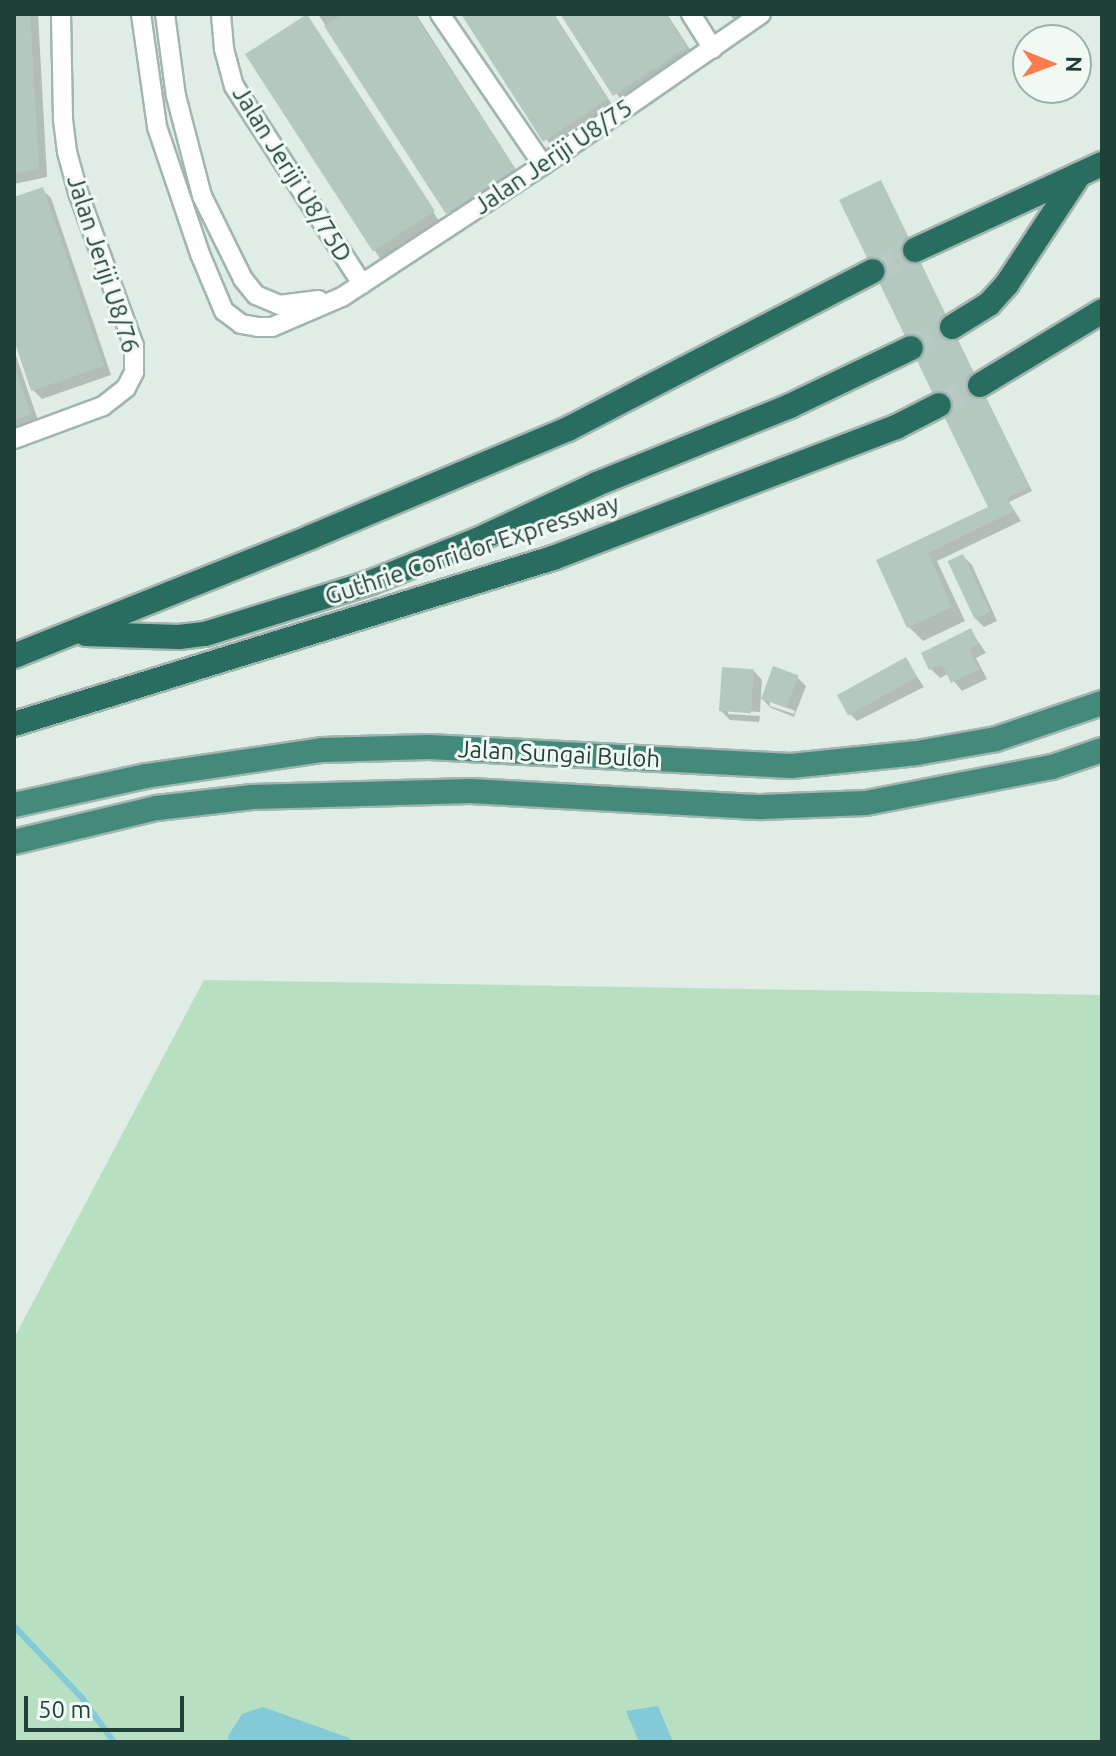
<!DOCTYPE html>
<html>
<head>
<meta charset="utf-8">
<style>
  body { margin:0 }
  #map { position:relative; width:1116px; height:1756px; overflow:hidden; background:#e0ede7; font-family:Ubuntu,sans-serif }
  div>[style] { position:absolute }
  .green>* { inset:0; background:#b7e0c3 }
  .water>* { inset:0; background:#83c9d7 }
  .shadow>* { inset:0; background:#0003; transform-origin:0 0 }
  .stream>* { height:6px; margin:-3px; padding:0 3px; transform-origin:3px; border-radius:3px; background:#83c9d7 }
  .building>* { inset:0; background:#b5c8c0; transform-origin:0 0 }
  .motorway-tunnel>* { height:24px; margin-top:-12px; transform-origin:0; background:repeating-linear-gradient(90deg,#b9cac4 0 24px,transparent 0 36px) }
  .roads { filter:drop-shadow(2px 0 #a2b5af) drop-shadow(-2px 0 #a2b5af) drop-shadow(0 2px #a2b5af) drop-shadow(0 -2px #a2b5af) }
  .minor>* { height:18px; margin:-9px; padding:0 9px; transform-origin:9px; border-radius:9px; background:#fff }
  .trunk>* { height:24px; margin:-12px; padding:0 12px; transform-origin:12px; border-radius:12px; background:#448a7a }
  .motorway>* { height:24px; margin:-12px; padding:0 12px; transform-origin:12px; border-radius:12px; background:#286d60 }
  span { translate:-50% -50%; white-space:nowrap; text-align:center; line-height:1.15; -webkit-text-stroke:6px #f1f9f5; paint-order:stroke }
  .street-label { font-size:24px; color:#1f3f37 }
  .frame { position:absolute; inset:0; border:16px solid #1f3f37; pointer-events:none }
  .north { position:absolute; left:1012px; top:24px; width:80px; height:80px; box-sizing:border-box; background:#f1f9f5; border:2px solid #9dafa9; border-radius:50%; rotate:91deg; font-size:22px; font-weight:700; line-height:32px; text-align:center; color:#1f3f37 }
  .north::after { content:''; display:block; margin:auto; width:28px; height:36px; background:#fe7b4d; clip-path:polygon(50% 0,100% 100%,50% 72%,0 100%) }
  .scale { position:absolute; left:24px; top:1696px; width:160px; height:36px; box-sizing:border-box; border:4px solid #1f3f37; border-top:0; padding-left:10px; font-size:24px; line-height:28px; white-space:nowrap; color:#1f3f37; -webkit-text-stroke:6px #f1f9f5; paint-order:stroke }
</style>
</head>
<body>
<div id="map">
  <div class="green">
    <div style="clip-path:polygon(204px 980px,1102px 995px,1102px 1742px,14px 1742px,14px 1338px)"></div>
  </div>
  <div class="water">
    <div style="clip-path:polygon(658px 1706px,673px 1742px,639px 1742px,626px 1711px)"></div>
    <div style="clip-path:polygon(263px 1707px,349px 1738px,354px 1742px,229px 1742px,228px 1736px,242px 1714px)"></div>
  </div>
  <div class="shadow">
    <div style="clip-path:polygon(14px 14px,38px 14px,47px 177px,14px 184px)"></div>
    <div style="clip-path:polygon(318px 14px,416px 14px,522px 179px,456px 222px)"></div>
    <div style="clip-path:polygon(463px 14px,554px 14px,615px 109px,553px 149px)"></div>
    <div style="clip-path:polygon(562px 14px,667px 14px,695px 57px,623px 103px)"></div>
    <div style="clip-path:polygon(729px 14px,748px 14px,736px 22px)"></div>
    <div style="left:306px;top:16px;width:247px;height:70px;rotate:57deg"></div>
    <div style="clip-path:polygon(880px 182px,1032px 491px,1009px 502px,1021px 521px,937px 561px,965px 621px,923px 641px,909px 627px,879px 561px,991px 507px)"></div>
    <div style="clip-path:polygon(42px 189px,51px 198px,111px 375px,42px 399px,33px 390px,14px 334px,14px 199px)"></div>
    <div style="clip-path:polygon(14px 350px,39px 423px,14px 432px)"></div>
    <div style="clip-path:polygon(963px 556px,972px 565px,997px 621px,984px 627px,975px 618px)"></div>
    <div style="clip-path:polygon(971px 631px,986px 653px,976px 658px,987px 679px,962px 691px,948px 674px,940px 678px,931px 669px)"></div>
    <div style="clip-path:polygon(906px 660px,924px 687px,857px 721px,848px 712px)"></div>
    <div style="clip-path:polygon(753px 670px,762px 680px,760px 712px,728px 710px,728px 714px,760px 716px,759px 722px,730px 720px,721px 711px)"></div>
    <div style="clip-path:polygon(evenodd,797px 677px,806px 686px,794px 717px,771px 708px,762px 699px,797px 677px,770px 701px,795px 711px,794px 714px,770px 706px,770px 701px)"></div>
  </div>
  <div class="stream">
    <div style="left:14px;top:1626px;width:99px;rotate:46.6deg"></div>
    <div style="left:82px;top:1698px;width:54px;rotate:54deg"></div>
  </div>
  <div class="building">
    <div style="clip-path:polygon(14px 14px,30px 14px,39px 168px,14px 174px)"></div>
    <div style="left:307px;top:14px;width:235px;height:74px;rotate:57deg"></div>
    <div style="clip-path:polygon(343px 14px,414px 14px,515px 169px,446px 214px,324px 26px)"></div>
    <div style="clip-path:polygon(461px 14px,553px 14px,608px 99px,543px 142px)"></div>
    <div style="clip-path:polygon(560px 14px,666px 14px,687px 47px,613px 96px)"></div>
    <div style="clip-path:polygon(881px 180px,1029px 487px,1007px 498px,1014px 511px,928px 553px,952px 607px,907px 628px,876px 560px,988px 507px,839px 200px)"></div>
    <div style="clip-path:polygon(43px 187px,104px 366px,31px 391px,14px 340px,14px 197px)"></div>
    <div style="clip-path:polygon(14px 365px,31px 414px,14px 420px)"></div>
    <div style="left:963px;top:554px;width:64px;height:17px;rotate:65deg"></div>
    <div style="clip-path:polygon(971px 628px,979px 644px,969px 649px,979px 669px,951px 683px,942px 664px,929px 670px,921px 653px)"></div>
    <div style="left:906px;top:657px;width:23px;height:79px;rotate:61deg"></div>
    <div style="left:773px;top:666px;width:27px;height:35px;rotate:20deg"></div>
    <div style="left:722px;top:667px;width:32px;height:44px;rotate:4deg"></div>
  </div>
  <div class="motorway-tunnel">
    <div style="left:873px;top:271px;width:47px;rotate:-26.6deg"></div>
    <div style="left:911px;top:348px;width:46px;rotate:-27.1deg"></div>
    <div style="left:939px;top:405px;width:46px;rotate:-26deg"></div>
  </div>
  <div class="roads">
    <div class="minor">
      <div style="left:141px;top:14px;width:114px;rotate:81.9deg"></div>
      <div style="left:157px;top:127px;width:134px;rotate:71.3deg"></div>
      <div style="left:200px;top:254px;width:62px;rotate:67.2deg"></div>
      <div style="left:224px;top:311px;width:21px;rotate:37deg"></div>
      <div style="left:241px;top:324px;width:17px;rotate:10deg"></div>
      <div style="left:258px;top:327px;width:14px"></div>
      <div style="left:272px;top:327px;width:76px;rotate:-23.2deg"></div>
      <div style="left:342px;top:297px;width:240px;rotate:-33.3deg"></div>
      <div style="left:543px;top:165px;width:265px;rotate:-34.7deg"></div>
      <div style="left:165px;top:14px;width:83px;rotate:82.4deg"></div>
      <div style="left:176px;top:96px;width:103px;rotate:75.4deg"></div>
      <div style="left:202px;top:196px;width:93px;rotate:63.7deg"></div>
      <div style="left:243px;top:279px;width:21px;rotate:51deg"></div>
      <div style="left:256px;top:295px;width:25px;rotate:23deg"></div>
      <div style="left:279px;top:305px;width:40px;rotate:-7.1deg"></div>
      <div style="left:221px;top:14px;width:35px;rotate:85deg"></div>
      <div style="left:224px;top:49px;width:38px;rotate:75deg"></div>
      <div style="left:234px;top:86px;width:236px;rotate:57.1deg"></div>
      <div style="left:440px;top:14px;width:183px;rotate:55.7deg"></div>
      <div style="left:691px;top:14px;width:41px;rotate:57.8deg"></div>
      <div style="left:14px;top:439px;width:95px;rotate:-20.3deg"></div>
      <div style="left:103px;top:406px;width:29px;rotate:-38deg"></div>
      <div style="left:126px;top:388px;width:18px;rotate:-63deg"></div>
      <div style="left:134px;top:372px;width:26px;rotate:-90deg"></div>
      <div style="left:134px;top:346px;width:164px;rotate:-110deg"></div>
      <div style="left:78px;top:192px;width:41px;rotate:-105.4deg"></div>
      <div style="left:67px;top:152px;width:34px;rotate:-97deg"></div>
      <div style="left:63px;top:118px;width:104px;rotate:-91.1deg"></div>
    </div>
    <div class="trunk">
      <div style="left:14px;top:805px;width:135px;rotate:-12.4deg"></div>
      <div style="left:146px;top:776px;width:178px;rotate:-8.4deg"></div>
      <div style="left:322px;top:750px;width:107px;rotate:-1.6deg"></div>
      <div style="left:429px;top:747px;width:362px;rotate:3deg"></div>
      <div style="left:791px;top:766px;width:127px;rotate:-5.9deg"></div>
      <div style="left:917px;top:753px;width:80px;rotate:-10deg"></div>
      <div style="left:996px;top:739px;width:112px;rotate:-18.8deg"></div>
      <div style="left:14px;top:842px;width:147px;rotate:-13.4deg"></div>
      <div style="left:157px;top:808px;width:96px;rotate:-6.6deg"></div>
      <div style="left:252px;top:797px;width:219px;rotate:-1.6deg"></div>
      <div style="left:471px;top:791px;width:290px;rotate:3.2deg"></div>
      <div style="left:761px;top:807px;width:105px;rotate:-2.2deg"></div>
      <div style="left:866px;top:803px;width:189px;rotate:-11deg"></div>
      <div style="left:1052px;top:767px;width:53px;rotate:-18.8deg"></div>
    </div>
    <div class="motorway">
      <div style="left:915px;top:250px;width:206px;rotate:-24.7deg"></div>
      <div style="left:952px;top:327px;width:44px;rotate:-31.9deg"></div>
      <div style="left:989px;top:304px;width:27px;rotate:-48deg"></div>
      <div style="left:1007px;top:284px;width:131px;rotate:-56.6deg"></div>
      <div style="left:980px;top:385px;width:143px;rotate:-31.2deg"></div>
      <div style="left:86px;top:634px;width:93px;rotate:1.8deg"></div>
      <div style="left:179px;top:637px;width:26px;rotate:-7deg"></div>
      <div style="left:205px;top:634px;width:172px;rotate:-17.3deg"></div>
      <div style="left:369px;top:583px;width:116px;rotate:-21.7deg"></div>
      <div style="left:477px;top:540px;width:132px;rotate:-25deg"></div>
      <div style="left:597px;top:484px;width:208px;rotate:-22deg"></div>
      <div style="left:790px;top:406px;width:134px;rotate:-25.6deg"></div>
      <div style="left:14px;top:656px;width:320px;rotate:-21.8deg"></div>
      <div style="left:311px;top:537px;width:279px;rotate:-22.8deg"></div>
      <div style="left:568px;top:429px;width:343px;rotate:-27.4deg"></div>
      <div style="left:14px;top:724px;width:564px;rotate:-17.12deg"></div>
      <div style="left:553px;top:558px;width:367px;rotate:-20.9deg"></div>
      <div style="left:896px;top:427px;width:48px;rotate:-27.1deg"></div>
    </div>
  </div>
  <div class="street-label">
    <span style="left:553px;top:157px;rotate:-34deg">Jalan Jeriji U8/75</span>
    <span style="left:292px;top:174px;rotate:58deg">Jalan Jeriji U8/75D</span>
    <span style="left:103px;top:264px;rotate:72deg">Jalan Jeriji U8/76</span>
    <span style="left:472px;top:550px;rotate:-18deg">Guthrie Corridor Expressway</span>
    <span style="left:559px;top:754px;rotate:3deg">Jalan Sungai Buloh</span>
  </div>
  <div class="frame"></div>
  <div class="north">N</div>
  <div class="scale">50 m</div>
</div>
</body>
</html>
